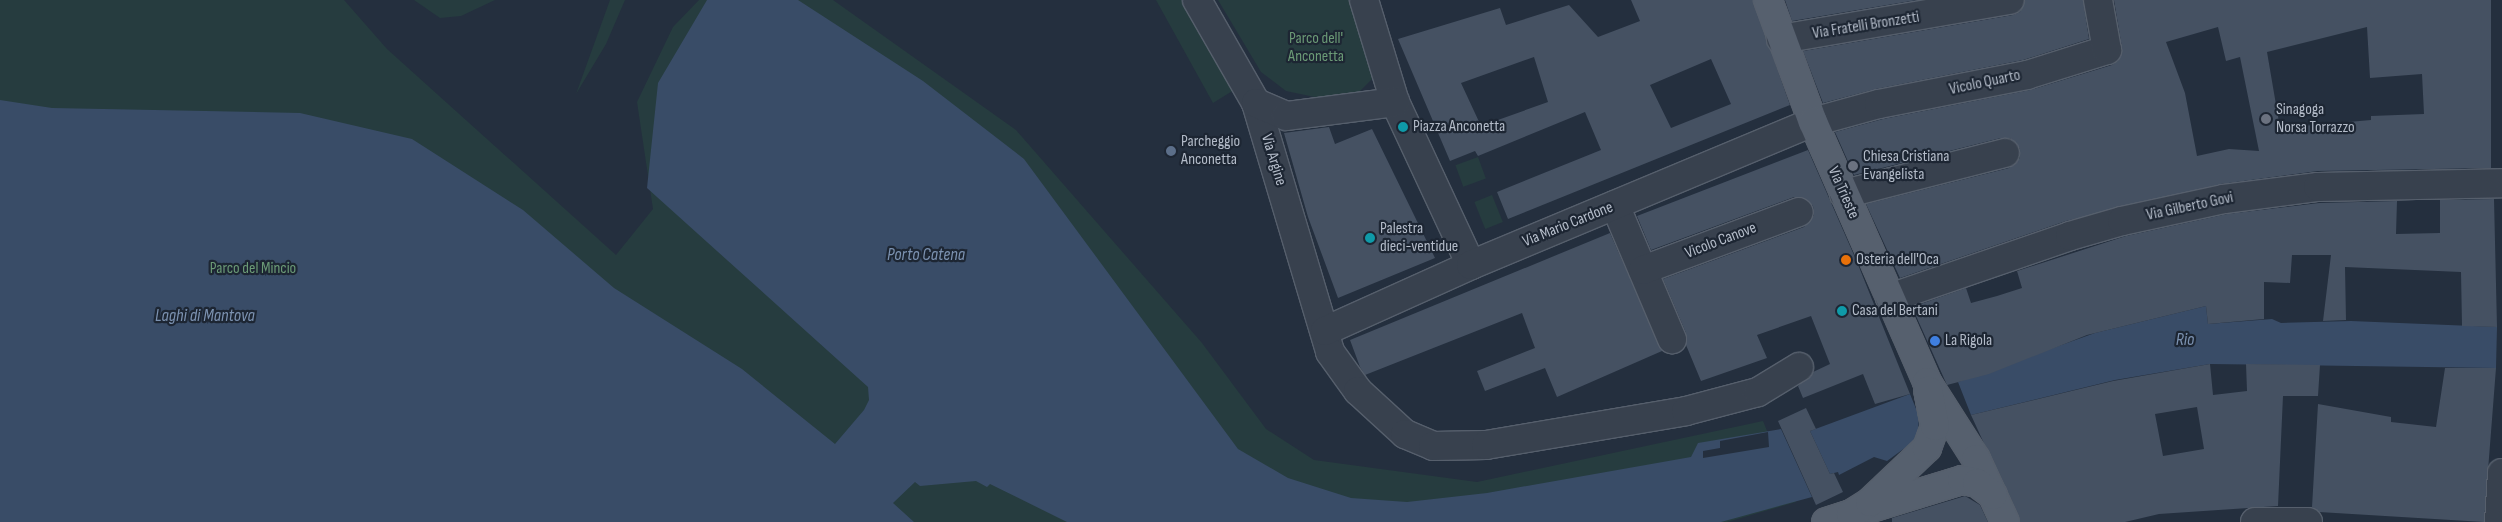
<!DOCTYPE html>
<html>
<head>
<meta charset="utf-8">
<style>
  body { margin:0 }
  #map { position:relative; width:2502px; height:522px; overflow:hidden; background:#242f3e; font-family:"Sofia Sans Condensed",sans-serif }
  div>[style] { position:absolute }
  .green>* { inset:0; background:#263c3f; transform-origin:0 0 }
  .water>* { inset:0; background:#394c67 }
  .pier>* { inset:0; background:#242f3e }
  .building>* { inset:0; background:#455162 }
  .roads { filter:drop-shadow(1px 0 #565f6c) drop-shadow(-1px 0 #565f6c) drop-shadow(0 1px #565f6c) drop-shadow(0 -1px #565f6c) }
  .minor>* { height:28px; margin:-14px; padding:0 14px; transform-origin:14px; border-radius:14px; background:#38414e }
  .major>* { height:28px; margin:-14px; padding:0 14px; transform-origin:14px; border-radius:14px; background:#56606e }
  .dots>* { width:14px; height:14px; translate:-50% -50%; box-sizing:border-box; border:2px solid #1d2633; border-radius:50% }
  span { translate:-50% -50%; white-space:nowrap; text-align:center; line-height:1.15; -webkit-text-stroke:4.5px #1d2633; paint-order:stroke }
  .street-label { font-size:16px; color:#b4bcc9 }
  .park-label { font-size:16px; color:#6b9a76 }
  .poi-label { font-size:16px; color:#b4bcc9 }
  .left { translate:0 -50%; text-align:left }
  .water-label { font-size:18px; color:#7c92b1; font-style:italic }
</style>
</head>
<body>
<div id="map">
  <div class="green">
    <div style="clip-path:polygon(0 0,344px 0,387px 49px,616px 255px,653px 209px,637px 102px,673px 27px,699px 0,833px 0,1016px 130px,1202px 343px,1266px 429px,1314px 460px,1477px 482px,1763px 421px,1796px 502px,1727px 522px,0 522px)"></div>
    <div style="clip-path:polygon(414px 0,495px 0,461px 16px,440px 18px)"></div>
    <div style="clip-path:polygon(610px 0,625px 0,606px 44px,576px 94px)"></div>
    <div style="clip-path:polygon(1156px 0,1183px 0,1234px 90px,1213px 103px)"></div>
    <div style="clip-path:polygon(1218px 0,1349px 0,1369px 56px,1372px 79px,1355px 96px,1324px 99px,1286px 91px,1261px 72px)"></div>
    <div style="left:1478px;top:157px;width:23px;height:24px;rotate:70deg"></div>
    <div style="left:1492px;top:195px;width:29px;height:19px;rotate:68deg"></div>
  </div>
  <div class="water">
    <div style="clip-path:polygon(707px 0,798px 0,923px 81px,1024px 159px,1238px 449px,1288px 478px,1351px 498px,1407px 502px,1487px 493px,1691px 457px,1698px 443px,1781px 429px,1812px 497px,1721px 522px,1067px 522px,990px 484px,987px 487px,976px 481px,920px 486px,915px 482px,893px 503px,914px 522px,0 522px,0 100px,52px 108px,300px 113px,412px 139px,523px 210px,614px 288px,742px 369px,835px 444px,864px 410px,869px 400px,868px 387px,647px 188px,658px 83px)"></div>
    <div style="clip-path:polygon(2206px 306px,2208px 324px,2272px 319px,2281px 323px,2351px 321px,2497px 327px,2496px 368px,2210px 364px,2115px 380px,1971px 415px,1958px 382px,2095px 333px)"></div>
    <div style="clip-path:polygon(1910px 394px,1919px 416px,1918px 433px,1913px 442px,1887px 461px,1874px 457px,1839px 475px,1838px 472px,1830px 474px,1810px 431px)"></div>
  </div>
  <div class="pier">
    <div style="clip-path:polygon(1768px 432px,1769px 447px,1703px 458px,1703px 451px,1720px 448px,1720px 441px)"></div>
  </div>
  <div class="building">
    <div style="clip-path:polygon(evenodd,1631px 0,1753px 0,1790px 105px,1508px 219px,1497px 192px,1601px 150px,1585px 112px,1478px 156px,1475px 151px,1450px 161px,1398px 39px,1500px 8px,1506px 25px,1569px 5px,1598px 37px,1640px 21px,1631px 0,1534px 57px,1548px 102px,1481px 126px,1461px 83px,1534px 57px,1631px 0,1711px 59px,1731px 104px,1671px 128px,1650px 85px,1711px 59px)"></div>
    <div style="clip-path:polygon(1785px 0,1917px 0,1792px 21px)"></div>
    <div style="clip-path:polygon(2025px 0,2083px 0,2089px 39px,2023px 60px,1876px 89px,1823px 103px,1803px 51px,2013px 15px,2020px 12px)"></div>
    <div style="clip-path:polygon(evenodd,2114px 0,2491px 0,2491px 168px,2318px 171px,2221px 184px,2066px 221px,1900px 278px,1866px 204px,2009px 168px,2020px 158px,2020px 149px,2010px 138px,2001px 138px,1854px 175px,1835px 132px,1883px 119px,2030px 90px,2112px 65px,2118px 61px,2122px 48px,2114px 0,2218px 27px,2226px 61px,2240px 57px,2259px 151px,2229px 149px,2197px 156px,2185px 93px,2166px 42px,2218px 27px,2114px 0,2367px 27px,2370px 78px,2422px 74px,2424px 114px,2371px 116px,2371px 120px,2280px 128px,2267px 52px,2367px 27px)"></div>
    <div style="clip-path:polygon(1329px 127px,1335px 144px,1372px 129px,1435px 258px,1338px 298px,1308px 217px,1284px 133px)"></div>
    <div style="clip-path:polygon(1808px 150px,1857px 262px,1910px 394px,1875px 404px,1863px 374px,1803px 398px,1798px 386px,1813px 372px,1830px 364px,1811px 316px,1757px 335px,1767px 358px,1701px 381px,1686px 345px,1686px 333px,1663px 279px,1804px 227px,1814px 215px,1813px 206px,1802px 197px,1794px 197px,1651px 250px,1637px 216px)"></div>
    <div style="clip-path:polygon(2494px 199px,2497px 327px,2462px 326px,2461px 272px,2345px 267px,2346px 320px,2323px 321px,2331px 255px,2292px 255px,2290px 283px,2264px 282px,2264px 319px,2208px 324px,2206px 306px,2087px 335px,1989px 374px,1947px 385px,1912px 307px,1966px 288px,1971px 303px,1997px 296px,2022px 288px,2017px 271px,2126px 236px,2227px 214px,2319px 203px,2397px 201px,2396px 234px,2440px 233px,2440px 200px)"></div>
    <div style="clip-path:polygon(1610px 233px,1662px 351px,1557px 397px,1545px 368px,1485px 391px,1477px 371px,1535px 348px,1522px 313px,1365px 375px,1360px 367px,1350px 340px)"></div>
    <div style="clip-path:polygon(evenodd,2210px 364px,2213px 395px,2247px 391px,2246px 364px,2320px 365px,2318px 396px,2283px 396px,2278px 506px,2159px 514px,2125px 522px,2020px 522px,1971px 415px,2113px 381px,2210px 364px,2197px 407px,2204px 449px,2163px 456px,2155px 414px,2197px 407px)"></div>
    <div style="clip-path:polygon(2445px 368px,2496px 368px,2484px 522px,2319px 512px,2312px 507px,2318px 404px,2391px 417px,2391px 422px,2436px 427px)"></div>
    <div style="clip-path:polygon(1806px 408px,1816px 429px,1810px 431px,1830px 474px,1834px 473px,1843px 492px,1816px 505px,1778px 421px)"></div>
    <div style="clip-path:polygon(1965px 496px,1980px 505px,1988px 522px,1892px 522px,1892px 518px)"></div>
  </div>
  <div class="roads">
    <div class="minor">
      <div style="left:1197px;top:0;width:119px;rotate:60.2deg"></div>
      <div style="left:1256px;top:103px;width:260px;rotate:73.4deg"></div>
      <div style="left:1330px;top:352px;width:48px;rotate:54.3deg"></div>
      <div style="left:1358px;top:391px;width:64px;rotate:42.5deg"></div>
      <div style="left:1405px;top:434px;width:30px;rotate:23deg"></div>
      <div style="left:1433px;top:446px;width:53px;rotate:-1.1deg"></div>
      <div style="left:1486px;top:445px;width:203px;rotate:-9.6deg"></div>
      <div style="left:1686px;top:411px;width:74px;rotate:-14.8deg"></div>
      <div style="left:1758px;top:392px;width:48px;rotate:-31.4deg"></div>
      <div style="left:1364px;top:0;width:107px;rotate:73.1deg"></div>
      <div style="left:1395px;top:102px;width:180px;rotate:65deg"></div>
      <div style="left:1781px;top:39px;width:232px;rotate:-9.7deg"></div>
      <div style="left:1256px;top:103px;width:33px;rotate:23deg"></div>
      <div style="left:1286px;top:116px;width:110px;rotate:-7.3deg"></div>
      <div style="left:1844px;top:194px;width:166px;rotate:-14.3deg"></div>
      <div style="left:1615px;top:205px;width:146px;rotate:67deg"></div>
      <div style="left:1643px;top:270px;width:166px;rotate:-20.4deg"></div>
      <div style="left:1890px;top:298px;width:190px;rotate:-19deg"></div>
      <div style="left:2070px;top:236px;width:54px;rotate:-16.1deg"></div>
      <div style="left:2122px;top:221px;width:104px;rotate:-12.2deg"></div>
      <div style="left:2224px;top:199px;width:95px;rotate:-7.3deg"></div>
      <div style="left:2318px;top:187px;width:184px;rotate:-1.2deg"></div>
      <div style="left:1325px;top:331px;width:160px;rotate:-24.3deg"></div>
      <div style="left:1471px;top:265px;width:371px;rotate:-22.7deg"></div>
      <div style="left:1813px;top:122px;width:68px;rotate:-15.3deg"></div>
      <div style="left:1879px;top:104px;width:151px;rotate:-11.1deg"></div>
      <div style="left:2027px;top:75px;width:84px;rotate:-17.4deg"></div>
      <div style="left:2107px;top:50px;width:51px;rotate:-100.2deg"></div>
      <div style="left:2255px;top:522px;width:53px"></div>
      <div style="left:2499px;top:522px;width:49px;rotate:-86.5deg"></div>
    </div>
    <div class="major">
      <div style="left:1768px;top:0;width:130px;rotate:69.8deg"></div>
      <div style="left:1813px;top:122px;width:284px;rotate:66.3deg"></div>
      <div style="left:1927px;top:382px;width:91px;rotate:57.5deg"></div>
      <div style="left:1976px;top:459px;width:69px;rotate:65.3deg"></div>
      <div style="left:1871px;top:508px;width:95px;rotate:-17.1deg"></div>
      <div style="left:1962px;top:480px;width:15px;rotate:11deg"></div>
      <div style="left:1977px;top:483px;width:20px;rotate:37deg"></div>
      <div style="left:1826px;top:522px;width:26px;rotate:-18deg"></div>
      <div style="left:1851px;top:514px;width:22px;rotate:-32deg"></div>
      <div style="left:1870px;top:502px;width:79px;rotate:-43.5deg"></div>
      <div style="left:1927px;top:448px;width:23px;rotate:-70deg"></div>
      <div style="left:1935px;top:426px;width:36px;rotate:-101deg"></div>
    </div>
  </div>
  <div class="dots">
    <div style="left:2266px;top:119px;background:#6b7280"></div>
    <div style="left:1403px;top:127px;background:#0f9aa8"></div>
    <div style="left:1171px;top:151px;background:#5c6f8a"></div>
    <div style="left:1853px;top:166px;background:#6b7280"></div>
    <div style="left:1370px;top:238px;background:#0f9aa8"></div>
    <div style="left:1846px;top:260px;background:#e8710a"></div>
    <div style="left:1842px;top:311px;background:#0f9aa8"></div>
    <div style="left:1935px;top:341px;background:#3f7fe0"></div>
  </div>
  <div class="street-label">
    <span style="left:1866px;top:26px;rotate:-9deg">Via Fratelli Bronzetti</span>
    <span style="left:1985px;top:83px;rotate:-12deg">Vicolo Quarto</span>
    <span style="left:1273px;top:160px;rotate:73deg">Via Argine</span>
    <span style="left:1843px;top:193px;rotate:66deg">Via Trieste</span>
    <span style="left:2190px;top:207px;rotate:-12deg">Via Gilberto Govi</span>
    <span style="left:1568px;top:225px;rotate:-22deg">Via Mario Cardone</span>
    <span style="left:1721px;top:241px;rotate:-21deg">Vicolo Canove</span>
  </div>
  <div class="park-label">
    <span style="left:1316px;top:48px">Parco dell'<br>Anconetta</span>
    <span style="left:253px;top:269px">Parco del Mincio</span>
  </div>
  <div class="poi-label">
    <span class="left" style="left:2276px;top:119px">Sinagoga<br>Norsa Torrazzo</span>
    <span class="left" style="left:1413px;top:127px">Piazza Anconetta</span>
    <span class="left" style="left:1181px;top:151px">Parcheggio<br>Anconetta</span>
    <span class="left" style="left:1863px;top:166px">Chiesa Cristiana<br>Evangelista</span>
    <span class="left" style="left:1380px;top:238px">Palestra<br>dieci-ventidue</span>
    <span class="left" style="left:1856px;top:260px">Osteria dell'Oca</span>
    <span class="left" style="left:1852px;top:311px">Casa del Bertani</span>
    <span class="left" style="left:1945px;top:341px">La Rigola</span>
  </div>
  <div class="water-label">
    <span style="left:926px;top:255px">Porto Catena</span>
    <span style="left:205px;top:316px">Laghi di Mantova</span>
    <span style="left:2185px;top:340px">Rio</span>
  </div>
</div>
</body>
</html>
